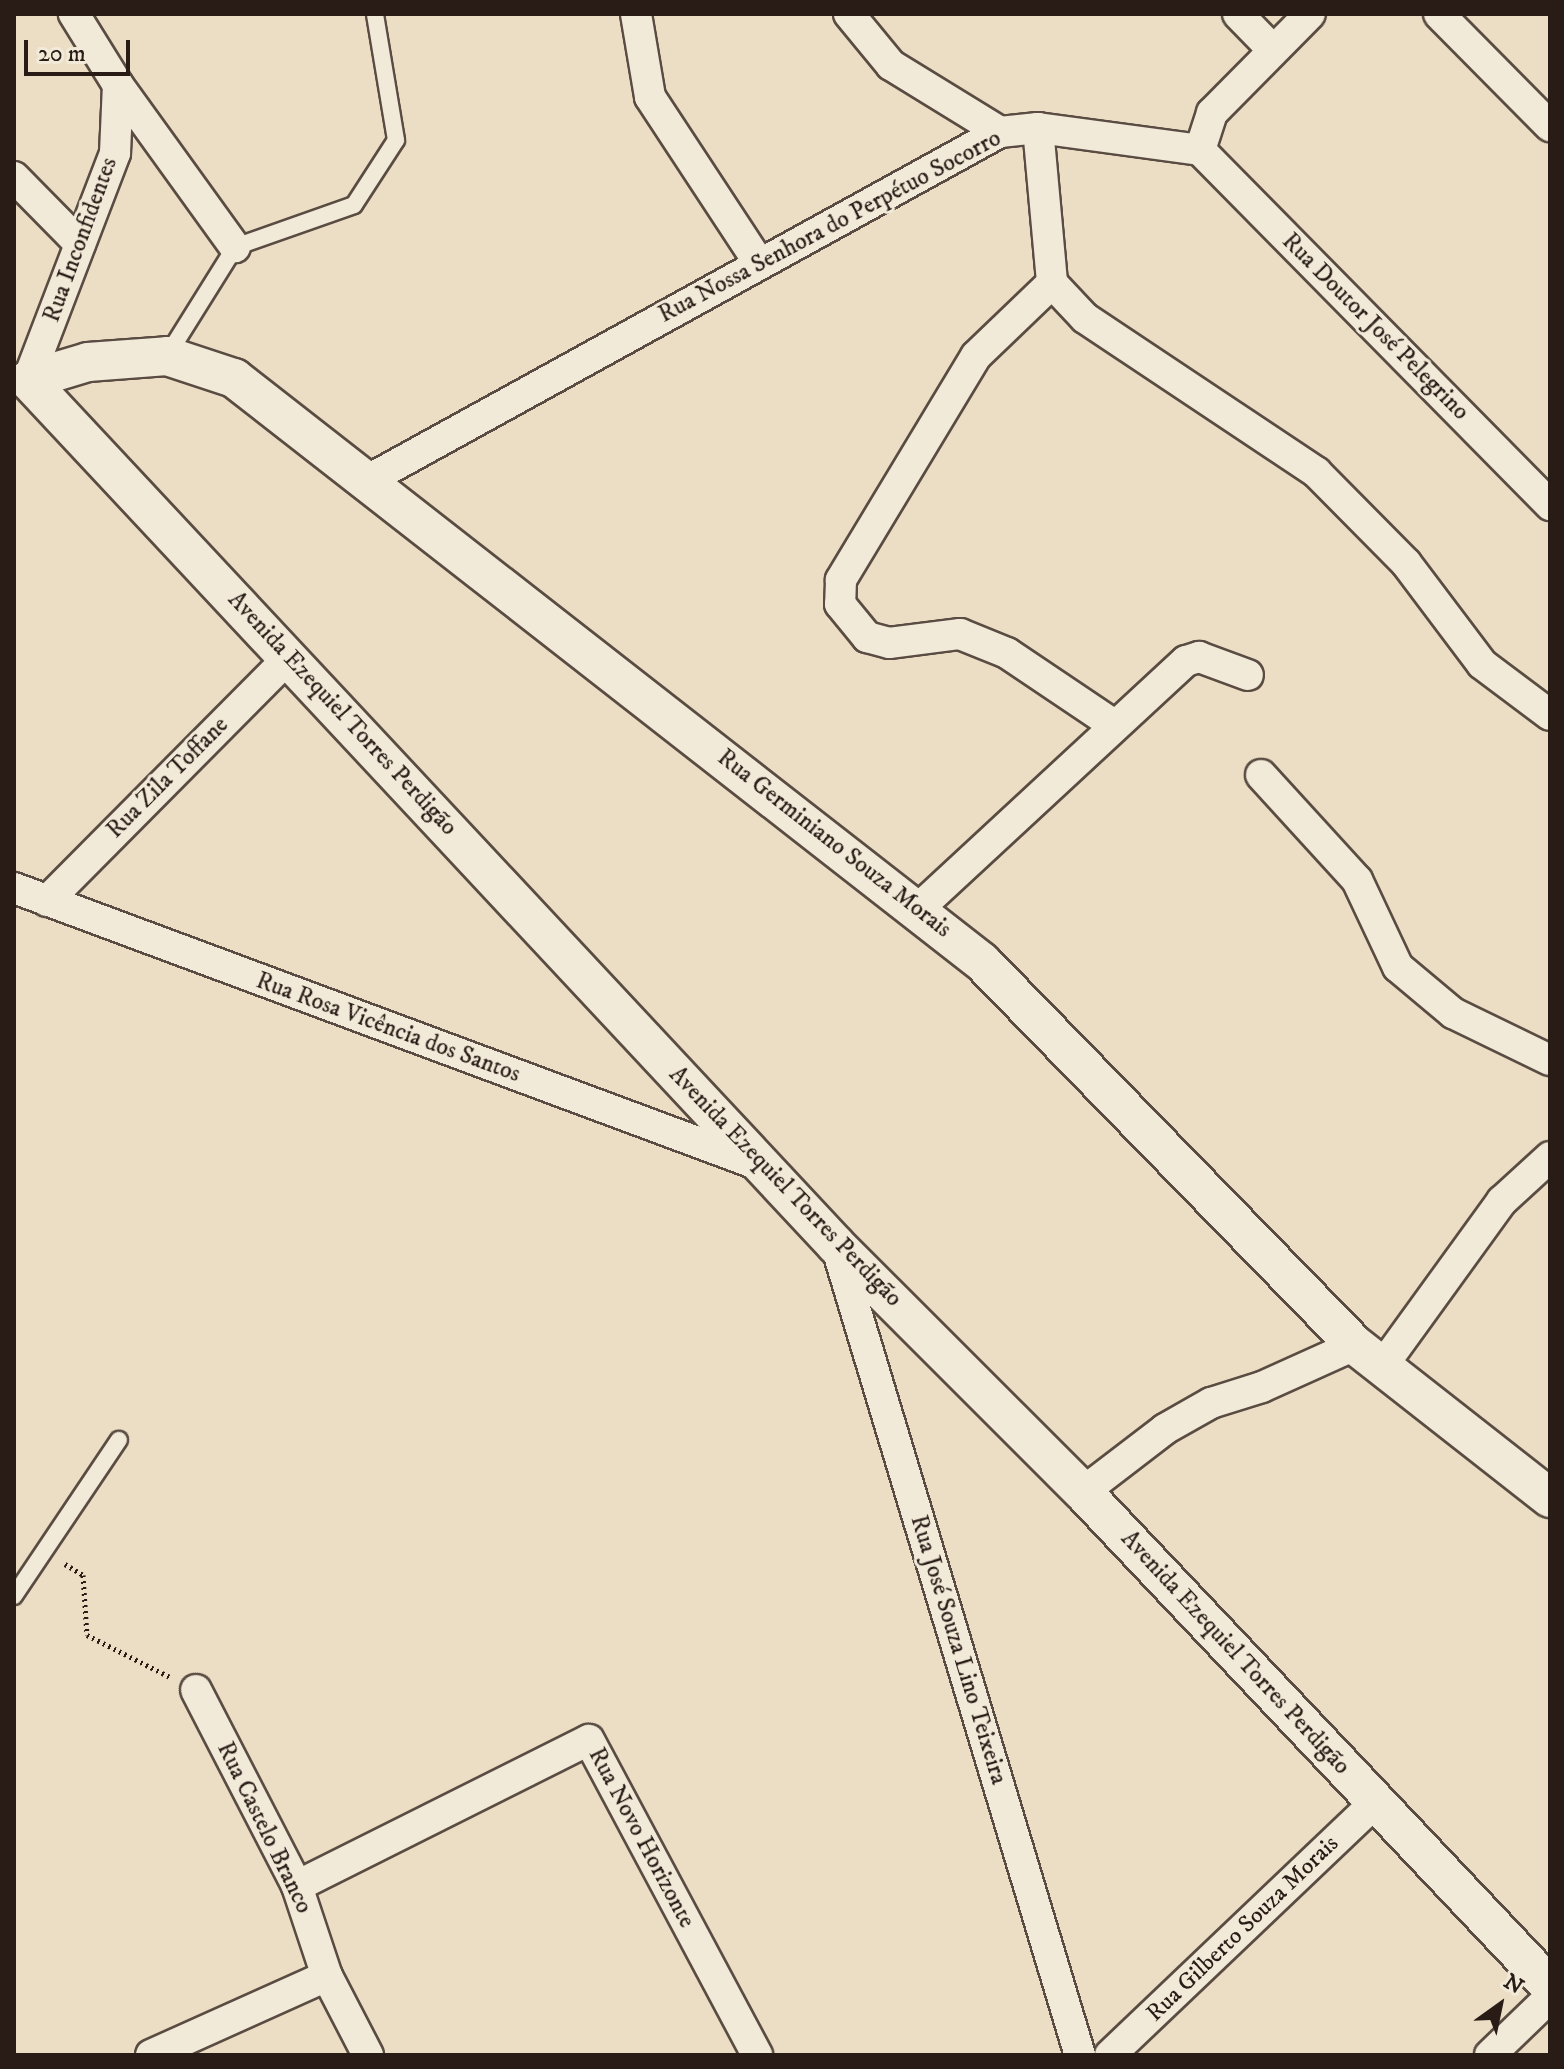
<!DOCTYPE html>
<html>
<head>
<meta charset="utf-8">
<style>
  body { margin:0 }
  #map { position:relative; width:1564px; height:2069px; overflow:hidden; background:#ebdec4; font-family:"IM FELL DW Pica",serif }
  div>[style] { position:absolute }
  .path>* { height:5px; margin-top:-2.5px; transform-origin:0; background:repeating-linear-gradient(90deg,#291c16 0 2px,transparent 0 6px) }
  .roads { filter:drop-shadow(2px 0 #5a4c42) drop-shadow(-2px 0 #5a4c42) drop-shadow(0 2px #5a4c42) drop-shadow(0 -2px #5a4c42) }
  .service>* { height:16px; margin:-8px; padding:0 8px; transform-origin:8px; border-radius:8px; background:#f2ead9 }
  .minor>* { height:30px; margin:-15px; padding:0 15px; transform-origin:15px; border-radius:15px; background:#f2ead9 }
  .tertiary>* { height:38px; margin:-19px; padding:0 19px; transform-origin:19px; border-radius:19px; background:#f2ead9 }
  span { translate:-50% -50%; white-space:nowrap; text-align:center; line-height:1.15; -webkit-text-stroke:6px #f2ead9; paint-order:stroke }
  .street-label { font-size:24px; color:#291c16 }
  .frame { position:absolute; inset:0; border:16px solid #291c16; pointer-events:none }
  .north { position:absolute; left:1460px; top:1965px; width:80px; height:80px; -webkit-text-stroke:6px #f2ead9; paint-order:stroke; rotate:33deg; font-size:22px; font-weight:700; line-height:32px; text-align:center; color:#291c16 }
  .north::after { content:''; display:block; margin:auto; width:28px; height:36px; background:#291c16; clip-path:polygon(50% 0,100% 100%,50% 72%,0 100%) }
  .scale { position:absolute; left:24px; top:40px; width:106px; height:36px; box-sizing:border-box; border:4px solid #291c16; border-top:0; padding-left:10px; font-size:24px; line-height:28px; white-space:nowrap; color:#291c16; -webkit-text-stroke:6px #f2ead9; paint-order:stroke }
</style>
</head>
<body>
<div id="map">
  <div class="path">
    <div style="left:65px;top:1564px;width:21px;rotate:31deg"></div>
    <div style="left:83px;top:1575px;width:60px;rotate:86.2deg"></div>
    <div style="left:87px;top:1635px;width:93px;rotate:26.8deg"></div>
  </div>
  <div class="roads">
    <div class="service">
      <div style="left:167px;top:356px;width:128px;rotate:-58deg"></div>
      <div style="left:235px;top:247px;width:126px;rotate:-19.4deg"></div>
      <div style="left:354px;top:205px;width:77px;rotate:-57.1deg"></div>
      <div style="left:396px;top:140px;width:128px;rotate:-99.5deg"></div>
      <div style="left:14px;top:1596px;width:188px;rotate:-56.1deg"></div>
    </div>
    <div class="minor">
      <div style="left:636px;top:14px;width:84px;rotate:80.4deg"></div>
      <div style="left:650px;top:97px;width:199px;rotate:56.7deg"></div>
      <div style="left:849px;top:14px;width:66px;rotate:50.5deg"></div>
      <div style="left:891px;top:65px;width:128px;rotate:31.6deg"></div>
      <div style="left:1238px;top:14px;width:50px;rotate:45.8deg"></div>
      <div style="left:1439px;top:14px;width:158px;rotate:45.3deg"></div>
      <div style="left:118px;top:85px;width:200px;rotate:54.2deg"></div>
      <div style="left:1038px;top:128px;width:156px;rotate:84.8deg"></div>
      <div style="left:1052px;top:283px;width:48px;rotate:46.7deg"></div>
      <div style="left:1085px;top:318px;width:278px;rotate:33.7deg"></div>
      <div style="left:1316px;top:472px;width:128px;rotate:45.3deg"></div>
      <div style="left:1406px;top:563px;width:126px;rotate:53deg"></div>
      <div style="left:1482px;top:664px;width:85px;rotate:36.9deg"></div>
      <div style="left:1200px;top:150px;width:499px;rotate:45.4deg"></div>
      <div style="left:14px;top:177px;width:94px;rotate:45.4deg"></div>
      <div style="left:1052px;top:283px;width:105px;rotate:136.2deg"></div>
      <div style="left:976px;top:356px;width:262px;rotate:121.1deg"></div>
      <div style="left:841px;top:580px;width:24px;rotate:92deg"></div>
      <div style="left:840px;top:604px;width:43px;rotate:50.7deg"></div>
      <div style="left:867px;top:637px;width:23px;rotate:15deg"></div>
      <div style="left:889px;top:643px;width:72px;rotate:-7.2deg"></div>
      <div style="left:960px;top:634px;width:51px;rotate:22deg"></div>
      <div style="left:1007px;top:653px;width:129px;rotate:33.9deg"></div>
      <div style="left:28px;top:380px;width:243px;rotate:-69deg"></div>
      <div style="left:115px;top:153px;width:68px;rotate:-87.5deg"></div>
      <div style="left:118px;top:85px;width:84px;rotate:-121.8deg"></div>
      <div style="left:370px;top:479px;width:719px;rotate:-28.85deg"></div>
      <div style="left:1000px;top:132px;width:38px;rotate:-6deg"></div>
      <div style="left:1038px;top:128px;width:163px;rotate:7.7deg"></div>
      <div style="left:1200px;top:150px;width:39px;rotate:-72deg"></div>
      <div style="left:1212px;top:113px;width:139px;rotate:-45.3deg"></div>
      <div style="left:1261px;top:775px;width:142px;rotate:47.6deg"></div>
      <div style="left:1357px;top:880px;width:96px;rotate:64.8deg"></div>
      <div style="left:1398px;top:967px;width:72px;rotate:39.9deg"></div>
      <div style="left:1453px;top:1013px;width:108px;rotate:25.9deg"></div>
      <div style="left:14px;top:888px;width:798px;rotate:20.39deg"></div>
      <div style="left:47px;top:901px;width:345px;rotate:-45.2deg"></div>
      <div style="left:918px;top:909px;width:365px;rotate:-42.8deg"></div>
      <div style="left:1186px;top:661px;width:14px;rotate:-17deg"></div>
      <div style="left:1199px;top:657px;width:52px;rotate:20.2deg"></div>
      <div style="left:836px;top:1245px;width:846px;rotate:73.24deg"></div>
      <div style="left:1381px;top:1368px;width:206px;rotate:-54.1deg"></div>
      <div style="left:1502px;top:1201px;width:65px;rotate:-42.5deg"></div>
      <div style="left:1083px;top:1492px;width:103px;rotate:-37.5deg"></div>
      <div style="left:1165px;top:1429px;width:53px;rotate:-29.5deg"></div>
      <div style="left:1211px;top:1403px;width:53px;rotate:-17.4deg"></div>
      <div style="left:1262px;top:1387px;width:102px;rotate:-24.3deg"></div>
      <div style="left:196px;top:1690px;width:220px;rotate:62.7deg"></div>
      <div style="left:297px;top:1886px;width:95px;rotate:71.6deg"></div>
      <div style="left:327px;top:1976px;width:89px;rotate:62.6deg"></div>
      <div style="left:297px;top:1886px;width:326px;rotate:-26.6deg"></div>
      <div style="left:589px;top:1740px;width:357px;rotate:61.9deg"></div>
      <div style="left:151px;top:2055px;width:193px;rotate:-24.2deg"></div>
      <div style="left:1110px;top:2055px;width:367px;rotate:-43.6deg"></div>
      <div style="left:1490px;top:2055px;width:83px;rotate:-44deg"></div>
    </div>
    <div class="tertiary">
      <div style="left:28px;top:380px;width:1184px;rotate:46.95deg"></div>
      <div style="left:836px;top:1245px;width:349px;rotate:45deg"></div>
      <div style="left:1083px;top:1492px;width:680px;rotate:46.61deg"></div>
      <div style="left:28px;top:380px;width:63px;rotate:-16.7deg"></div>
      <div style="left:88px;top:362px;width:79px;rotate:-4.3deg"></div>
      <div style="left:167px;top:356px;width:71px;rotate:18.2deg"></div>
      <div style="left:234px;top:378px;width:949px;rotate:37.98deg"></div>
      <div style="left:982px;top:962px;width:535px;rotate:45.76deg"></div>
      <div style="left:1355px;top:1345px;width:248px;rotate:38.1deg"></div>
    </div>
  </div>
  <div class="street-label">
    <span style="left:830px;top:227px;rotate:-28deg">Rua Nossa Senhora do Perpétuo Socorro</span>
    <span style="left:81px;top:240px;rotate:-70deg">Rua Inconfidentes</span>
    <span style="left:1375px;top:327px;rotate:45deg">Rua Doutor José Pelegrino</span>
    <span style="left:342px;top:714px;rotate:47deg">Avenida Ezequiel Torres Perdigão</span>
    <span style="left:168px;top:778px;rotate:-45deg">Rua Zila Toffane</span>
    <span style="left:834px;top:844px;rotate:38deg">Rua Germiniano Souza Morais</span>
    <span style="left:388px;top:1028px;rotate:20deg">Rua Rosa Vicência dos Santos</span>
    <span style="left:785px;top:1187px;rotate:46deg">Avenida Ezequiel Torres Perdigão</span>
    <span style="left:958px;top:1650px;rotate:73deg">Rua José Souza Lino Teixeira</span>
    <span style="left:1235px;top:1653px;rotate:47deg">Avenida Ezequiel Torres Perdigão</span>
    <span style="left:264px;top:1828px;rotate:64deg">Rua Castelo Branco</span>
    <span style="left:641px;top:1838px;rotate:62deg">Rua Novo Horizonte</span>
    <span style="left:1243px;top:1929px;rotate:-44deg">Rua Gilberto Souza Morais</span>
  </div>
  <div class="frame"></div>
  <div class="north">N</div>
  <div class="scale">20 m</div>
</div>
</body>
</html>
